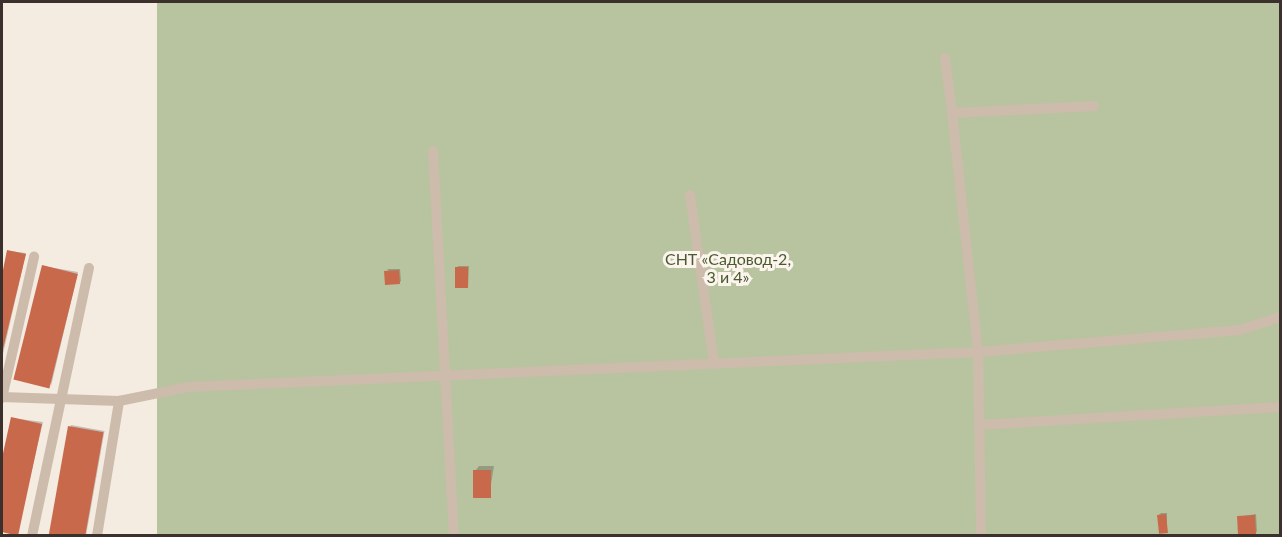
<!DOCTYPE html>
<html>
<head>
<meta charset="utf-8">
<style>
  body { margin:0 }
  #map { position:relative; width:1282px; height:537px; overflow:hidden; background:#f4ebe1; font-family:Lato,sans-serif }
  div>[style] { position:absolute }
  .green>* { inset:0; background:#b8c4a0; transform-origin:0 0 }
  .shadow>* { inset:0; background:#0003; transform-origin:0 0 }
  .building>* { inset:0; background:#c8694b; transform-origin:0 0 }
  .service>* { height:10px; margin:-5px; padding:0 5px; transform-origin:5px; border-radius:5px; background:#cdbbac }
  span { translate:-50% -50%; white-space:nowrap; text-align:center; line-height:1.15; -webkit-text-stroke:6px #fbf5ee; paint-order:stroke }
  .park-label { font-size:16px; color:#4a5a2e }
  .frame { position:absolute; inset:0; border:3px solid #3b302b; pointer-events:none }
</style>
</head>
<body>
<div id="map">
  <div class="green">
    <div style="left:157px;top:2px;width:1123px;height:534px"></div>
  </div>
  <div class="shadow">
    <div style="clip-path:polygon(9px 251px,26px 253px,2px 358px,2px 281px)"></div>
    <div style="clip-path:polygon(43px 266px,78px 272px,51px 386px)"></div>
    <div style="clip-path:polygon(458px 266px,469px 266px,468px 287px,457px 268px)"></div>
    <div style="clip-path:polygon(387px 269px,400px 269px,401px 281px,399px 283px)"></div>
    <div style="clip-path:polygon(12px 418px,43px 422px,17px 534px,2px 531px,2px 465px)"></div>
    <div style="left:71px;top:425px;width:34px;height:113px;rotate:10deg"></div>
    <div style="clip-path:polygon(479px 466px,494px 466px,489px 496px,475px 471px)"></div>
    <div style="clip-path:polygon(1161px 513px,1167px 513px,1167px 532px,1159px 515px)"></div>
    <div style="clip-path:polygon(1256px 514px,1257px 531px,1256px 533px,1238px 517px)"></div>
  </div>
  <div class="building">
    <div style="clip-path:polygon(7px 250px,26px 254px,2px 353px,2px 275px)"></div>
    <div style="left:42px;top:265px;width:37px;height:118px;rotate:14deg"></div>
    <div style="left:455px;top:267px;width:13px;height:21px"></div>
    <div style="left:399px;top:270px;width:14px;height:15px;rotate:86deg"></div>
    <div style="clip-path:polygon(11px 417px,42px 424px,18px 536px,2px 532px,2px 458px)"></div>
    <div style="left:68px;top:426px;width:36px;height:112px;rotate:10deg"></div>
    <div style="left:473px;top:470px;width:18px;height:28px"></div>
    <div style="left:1166px;top:514px;width:19px;height:9px;rotate:84deg"></div>
    <div style="left:1255px;top:515px;width:19px;height:18px;rotate:87deg"></div>
  </div>
  <div class="service">
    <div style="left:945px;top:58px;width:55px;rotate:82.7deg"></div>
    <div style="left:433px;top:151px;width:386px;rotate:86.9deg"></div>
    <div style="left:690px;top:195px;width:171px;rotate:81.9deg"></div>
    <div style="left:2px;top:397px;width:117px;rotate:2deg"></div>
    <div style="left:119px;top:401px;width:70px;rotate:-11.5deg"></div>
    <div style="left:188px;top:387px;width:791px;rotate:-2.54deg"></div>
    <div style="left:978px;top:352px;width:263px;rotate:-4.8deg"></div>
    <div style="left:1240px;top:330px;width:42px;rotate:-18deg"></div>
    <div style="left:2px;top:398px;width:145px;rotate:-77.2deg"></div>
    <div style="left:979px;top:425px;width:302px;rotate:-3.4deg"></div>
    <div style="left:32px;top:536px;width:274px;rotate:-78deg"></div>
    <div style="left:97px;top:536px;width:137px;rotate:-80.7deg"></div>
    <div style="left:981px;top:536px;width:184px;rotate:-90.9deg"></div>
    <div style="left:978px;top:352px;width:240px;rotate:-96.2deg"></div>
    <div style="left:952px;top:113px;width:142px;rotate:-2.8deg"></div>
  </div>
  <div class="park-label">
    <span style="left:728px;top:268px">СНТ «Садовод-2,<br>3 и 4»</span>
  </div>
  <div class="frame"></div>
</div>
</body>
</html>
